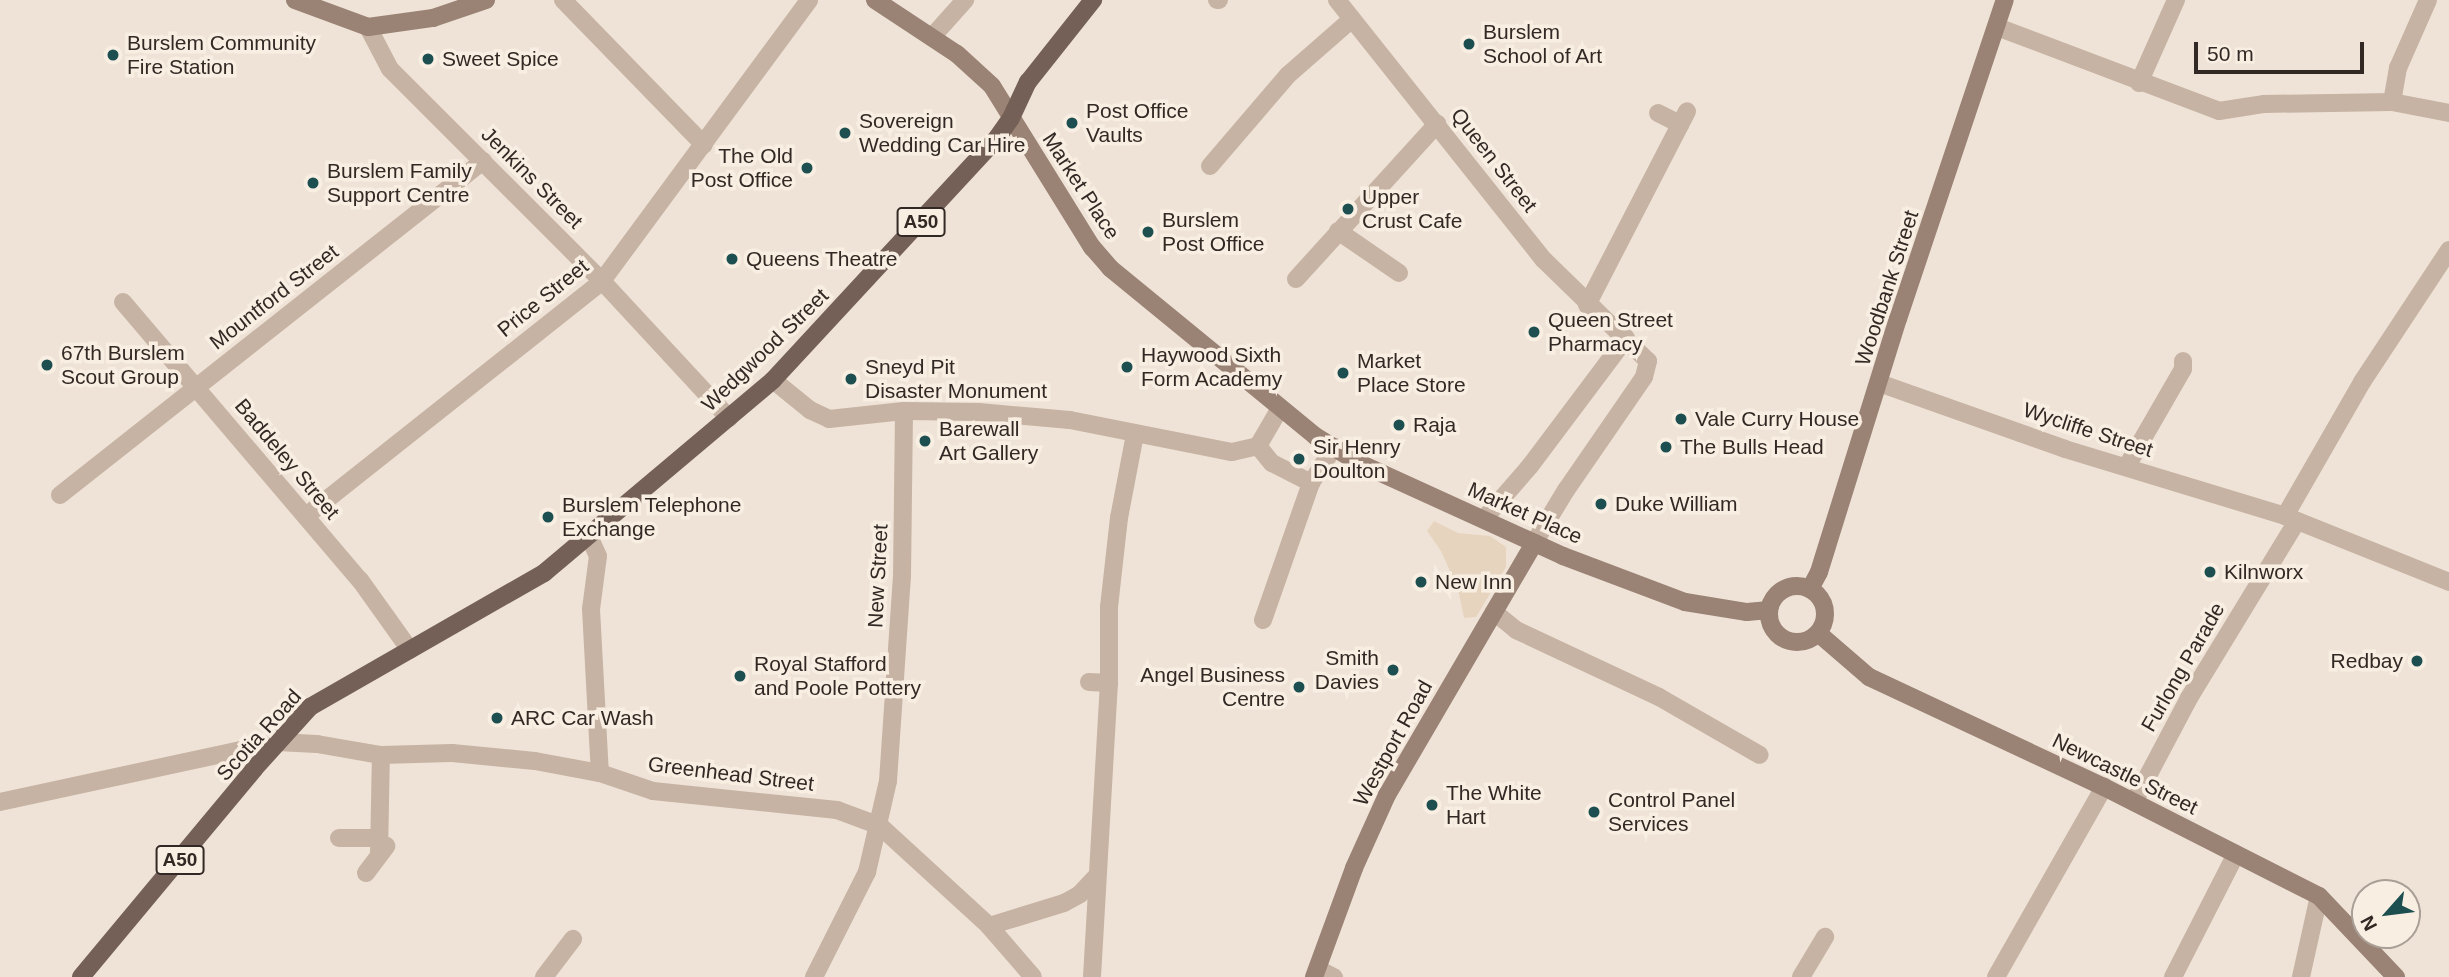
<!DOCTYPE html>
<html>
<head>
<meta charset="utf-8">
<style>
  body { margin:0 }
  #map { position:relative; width:2449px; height:977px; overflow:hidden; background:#efe3d7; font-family:Helvetica,sans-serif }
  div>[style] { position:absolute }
  .plaza>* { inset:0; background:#e7d4be }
  .street>* { height:18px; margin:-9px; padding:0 9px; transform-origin:9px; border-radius:9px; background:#c6b3a4 }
  .secondary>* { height:18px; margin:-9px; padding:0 9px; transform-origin:9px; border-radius:9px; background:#9a8275 }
  .secondary>.ring { margin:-9px; padding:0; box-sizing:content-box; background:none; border:18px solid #9a8275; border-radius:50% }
  .primary>* { height:18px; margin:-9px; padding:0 9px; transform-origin:9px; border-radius:9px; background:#746056 }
  .dots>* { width:19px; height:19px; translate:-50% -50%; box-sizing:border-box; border:4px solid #f8eee2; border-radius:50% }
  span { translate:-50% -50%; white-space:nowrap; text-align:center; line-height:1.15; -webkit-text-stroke:7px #f8eee2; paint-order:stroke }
  .shield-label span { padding:2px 5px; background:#f8eee2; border:2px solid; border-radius:5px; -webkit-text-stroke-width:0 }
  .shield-label { font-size:19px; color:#322925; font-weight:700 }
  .poi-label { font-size:21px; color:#322925 }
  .left { translate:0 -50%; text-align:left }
  .right { translate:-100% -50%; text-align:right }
  .street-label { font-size:21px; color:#322925 }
  .north { position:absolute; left:2351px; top:879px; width:70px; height:70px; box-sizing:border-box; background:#f8eee2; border:2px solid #a99f96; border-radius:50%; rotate:242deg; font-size:19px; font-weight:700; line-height:28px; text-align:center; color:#322925 }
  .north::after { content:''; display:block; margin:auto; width:24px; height:32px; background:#1d4f51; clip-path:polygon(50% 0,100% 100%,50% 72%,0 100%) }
  .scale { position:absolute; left:2194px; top:42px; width:170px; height:32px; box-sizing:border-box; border:4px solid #322925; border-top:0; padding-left:9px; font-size:21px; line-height:24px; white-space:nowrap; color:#322925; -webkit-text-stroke:5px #f8eee2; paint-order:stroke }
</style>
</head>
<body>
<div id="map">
  <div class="plaza">
    <div style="clip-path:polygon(1434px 521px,1458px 533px,1490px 536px,1506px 547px,1506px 567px,1476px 617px,1464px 618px,1458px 589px,1441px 551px,1427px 531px)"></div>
  </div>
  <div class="street">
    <div style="left:563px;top:0;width:202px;rotate:45.8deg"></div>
    <div style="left:1217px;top:0;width:2px"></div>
    <div style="left:1337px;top:0;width:332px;rotate:51.5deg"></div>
    <div style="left:1544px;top:260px;width:145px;rotate:44.2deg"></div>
    <div style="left:1648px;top:361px;width:16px;rotate:104deg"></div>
    <div style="left:1644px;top:377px;width:137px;rotate:124.6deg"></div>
    <div style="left:1566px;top:490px;width:62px;rotate:121.1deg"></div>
    <div style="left:368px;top:27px;width:47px;rotate:62.4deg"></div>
    <div style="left:390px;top:69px;width:300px;rotate:45deg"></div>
    <div style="left:602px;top:281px;width:187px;rotate:47.2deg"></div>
    <div style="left:1997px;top:27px;width:237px;rotate:20.7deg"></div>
    <div style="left:2219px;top:111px;width:46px;rotate:-8.8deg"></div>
    <div style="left:2264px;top:104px;width:128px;rotate:-0.9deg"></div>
    <div style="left:2392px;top:102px;width:58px;rotate:10.9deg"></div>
    <div style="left:932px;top:37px;width:50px;rotate:-48.3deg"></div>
    <div style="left:2139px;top:83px;width:91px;rotate:-66deg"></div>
    <div style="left:2392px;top:102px;width:35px;rotate:-80deg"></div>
    <div style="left:2398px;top:68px;width:74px;rotate:-66.2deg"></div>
    <div style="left:1658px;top:113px;width:25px;rotate:27deg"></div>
    <div style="left:1210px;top:166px;width:120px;rotate:-49.4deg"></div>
    <div style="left:1288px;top:75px;width:85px;rotate:-41.2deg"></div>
    <div style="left:1338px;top:231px;width:74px;rotate:34.5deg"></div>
    <div style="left:1296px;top:279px;width:210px;rotate:-47.7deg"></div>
    <div style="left:123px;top:302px;width:365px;rotate:49.6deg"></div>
    <div style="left:360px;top:580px;width:86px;rotate:54.5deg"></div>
    <div style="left:1587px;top:305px;width:218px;rotate:-62.7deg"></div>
    <div style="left:773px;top:380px;width:48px;rotate:39deg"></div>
    <div style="left:810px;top:410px;width:21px;rotate:25deg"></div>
    <div style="left:829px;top:419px;width:75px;rotate:-6.1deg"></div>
    <div style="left:904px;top:411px;width:75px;rotate:0.8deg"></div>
    <div style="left:979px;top:412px;width:91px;rotate:5deg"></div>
    <div style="left:1070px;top:420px;width:165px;rotate:11.2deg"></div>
    <div style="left:1232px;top:452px;width:27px;rotate:-13deg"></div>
    <div style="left:1258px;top:446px;width:44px;rotate:-59.9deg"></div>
    <div style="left:1879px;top:383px;width:197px;rotate:19.5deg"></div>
    <div style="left:2065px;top:449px;width:230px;rotate:16.9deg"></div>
    <div style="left:2285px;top:516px;width:177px;rotate:21.9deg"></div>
    <div style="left:1258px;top:446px;width:22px;rotate:51deg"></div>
    <div style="left:1272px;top:463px;width:44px;rotate:27.1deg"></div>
    <div style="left:2127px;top:466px;width:112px;rotate:-60deg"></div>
    <div style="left:2183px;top:369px;width:8px;rotate:-90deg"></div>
    <div style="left:60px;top:495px;width:539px;rotate:-38.29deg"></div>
    <div style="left:306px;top:516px;width:378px;rotate:-38.4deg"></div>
    <div style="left:602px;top:281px;width:349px;rotate:-53.6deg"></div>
    <div style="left:2285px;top:516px;width:155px;rotate:-60.1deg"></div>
    <div style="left:2362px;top:382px;width:158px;rotate:-56.6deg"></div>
    <div style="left:1484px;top:519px;width:70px;rotate:-49deg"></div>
    <div style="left:1530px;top:466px;width:160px;rotate:-53.1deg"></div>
    <div style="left:589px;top:536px;width:22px;rotate:66deg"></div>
    <div style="left:598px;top:556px;width:53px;rotate:97.5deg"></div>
    <div style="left:591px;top:609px;width:164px;rotate:86.9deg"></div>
    <div style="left:1494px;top:612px;width:28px;rotate:39deg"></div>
    <div style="left:1516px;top:630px;width:158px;rotate:25.1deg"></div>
    <div style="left:1659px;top:697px;width:116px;rotate:29.9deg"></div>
    <div style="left:1263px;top:620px;width:145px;rotate:-70.7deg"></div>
    <div style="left:1311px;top:483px;width:43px;rotate:-57.4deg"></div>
    <div style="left:1089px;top:682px;width:20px;rotate:3deg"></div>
    <div style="left:0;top:802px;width:283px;rotate:-12.2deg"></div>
    <div style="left:277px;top:742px;width:40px;rotate:2.9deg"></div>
    <div style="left:317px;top:744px;width:65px;rotate:9.8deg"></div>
    <div style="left:381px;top:755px;width:71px;rotate:-1.6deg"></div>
    <div style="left:452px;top:753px;width:83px;rotate:5.5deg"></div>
    <div style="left:535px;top:761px;width:66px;rotate:10.5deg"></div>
    <div style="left:600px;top:773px;width:56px;rotate:18.8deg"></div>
    <div style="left:653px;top:791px;width:185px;rotate:5.9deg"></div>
    <div style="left:837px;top:810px;width:46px;rotate:20.4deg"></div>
    <div style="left:880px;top:826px;width:148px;rotate:42.5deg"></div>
    <div style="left:989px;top:926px;width:67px;rotate:49.2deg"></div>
    <div style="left:2134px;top:802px;width:118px;rotate:-62.1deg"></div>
    <div style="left:2189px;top:698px;width:207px;rotate:-58.6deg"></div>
    <div style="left:339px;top:838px;width:40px"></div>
    <div style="left:379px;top:855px;width:100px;rotate:-88.9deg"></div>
    <div style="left:366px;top:873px;width:34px;rotate:-53deg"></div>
    <div style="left:989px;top:926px;width:78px;rotate:-17deg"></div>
    <div style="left:1064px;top:903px;width:18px;rotate:-29deg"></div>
    <div style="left:1080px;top:894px;width:25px;rotate:-47deg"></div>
    <div style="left:1318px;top:969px;width:18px;rotate:27deg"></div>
    <div style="left:544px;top:977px;width:48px;rotate:-52.7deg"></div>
    <div style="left:814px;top:977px;width:118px;rotate:-63.2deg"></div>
    <div style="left:867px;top:872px;width:93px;rotate:-77deg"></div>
    <div style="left:888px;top:781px;width:205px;rotate:-86.1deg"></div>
    <div style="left:902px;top:576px;width:165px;rotate:-89.3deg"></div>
    <div style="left:1092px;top:977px;width:294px;rotate:-86.7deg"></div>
    <div style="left:1109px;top:683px;width:76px;rotate:-90deg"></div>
    <div style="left:1109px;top:607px;width:90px;rotate:-83.6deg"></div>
    <div style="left:1119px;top:518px;width:86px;rotate:-79.2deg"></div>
    <div style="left:1801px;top:977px;width:47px;rotate:-59deg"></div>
    <div style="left:1996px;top:977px;width:219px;rotate:-60.4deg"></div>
    <div style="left:2173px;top:977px;width:138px;rotate:-62.9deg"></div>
    <div style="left:2301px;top:977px;width:83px;rotate:-77.5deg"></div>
  </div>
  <div class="secondary">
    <div style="left:295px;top:0;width:78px;rotate:20.3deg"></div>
    <div style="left:368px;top:27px;width:66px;rotate:-7.9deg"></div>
    <div style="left:433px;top:18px;width:56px;rotate:-18.8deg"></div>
    <div style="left:875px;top:0;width:98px;rotate:33.4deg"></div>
    <div style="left:957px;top:54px;width:47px;rotate:42.4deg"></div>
    <div style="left:992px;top:86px;width:190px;rotate:58.2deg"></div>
    <div style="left:1092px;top:247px;width:28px;rotate:49deg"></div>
    <div style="left:1110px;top:268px;width:265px;rotate:39.3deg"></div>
    <div style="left:1315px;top:436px;width:52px;rotate:31.5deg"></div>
    <div style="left:1359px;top:463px;width:224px;rotate:24.5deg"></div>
    <div style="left:1563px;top:556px;width:130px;rotate:20.7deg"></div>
    <div style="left:1685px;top:602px;width:63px;rotate:9.2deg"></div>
    <div style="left:1747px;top:612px;width:22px;rotate:-5deg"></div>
    <div class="ring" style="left:1769px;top:586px;width:38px;height:38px"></div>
    <div style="left:1810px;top:589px;width:19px;rotate:-62deg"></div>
    <div style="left:1819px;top:572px;width:265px;rotate:-72.7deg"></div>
    <div style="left:1898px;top:319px;width:336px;rotate:-71.5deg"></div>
    <div style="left:1818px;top:633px;width:67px;rotate:40.8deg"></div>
    <div style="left:1869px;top:677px;width:259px;rotate:25.1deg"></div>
    <div style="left:2104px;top:787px;width:241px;rotate:26.9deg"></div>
    <div style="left:2319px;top:896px;width:112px;rotate:46.5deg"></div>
    <div style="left:1314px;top:977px;width:116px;rotate:-69.8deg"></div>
    <div style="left:1354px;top:868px;width:80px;rotate:-65.7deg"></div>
    <div style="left:1387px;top:795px;width:292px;rotate:-59.7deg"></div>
  </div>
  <div class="primary">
    <div style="left:81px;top:977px;width:271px;rotate:-50.2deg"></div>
    <div style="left:254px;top:769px;width:84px;rotate:-47.9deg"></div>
    <div style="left:310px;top:707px;width:270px;rotate:-29.8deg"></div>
    <div style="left:544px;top:573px;width:299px;rotate:-40.1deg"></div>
    <div style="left:773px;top:380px;width:330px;rotate:-47.2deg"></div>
    <div style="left:997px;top:138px;width:24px;rotate:-55deg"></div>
    <div style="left:1011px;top:118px;width:40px;rotate:-65deg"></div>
    <div style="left:1028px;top:82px;width:105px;rotate:-51.6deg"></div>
  </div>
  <div class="dots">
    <div style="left:1469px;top:44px;background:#1d4f51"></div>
    <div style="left:113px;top:55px;background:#1d4f51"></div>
    <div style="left:428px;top:59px;background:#1d4f51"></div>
    <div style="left:1072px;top:123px;background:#1d4f51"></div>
    <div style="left:845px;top:133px;background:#1d4f51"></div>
    <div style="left:807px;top:168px;background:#1d4f51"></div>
    <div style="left:313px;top:183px;background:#1d4f51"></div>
    <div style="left:1348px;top:209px;background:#1d4f51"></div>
    <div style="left:1148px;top:232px;background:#1d4f51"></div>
    <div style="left:732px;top:259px;background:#1d4f51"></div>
    <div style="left:1534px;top:332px;background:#1d4f51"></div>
    <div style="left:47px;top:365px;background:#1d4f51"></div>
    <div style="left:1127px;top:367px;background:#1d4f51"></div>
    <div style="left:1343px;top:373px;background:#1d4f51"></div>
    <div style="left:851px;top:379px;background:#1d4f51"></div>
    <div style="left:1681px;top:419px;background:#1d4f51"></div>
    <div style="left:1399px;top:425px;background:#1d4f51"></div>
    <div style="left:925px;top:441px;background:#1d4f51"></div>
    <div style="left:1666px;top:447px;background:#1d4f51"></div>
    <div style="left:1299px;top:459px;background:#1d4f51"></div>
    <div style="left:1601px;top:504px;background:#1d4f51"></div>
    <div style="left:548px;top:517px;background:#1d4f51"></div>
    <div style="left:2210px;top:572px;background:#1d4f51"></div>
    <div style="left:1421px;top:582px;background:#1d4f51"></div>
    <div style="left:2417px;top:661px;background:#1d4f51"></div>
    <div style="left:1393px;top:670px;background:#1d4f51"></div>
    <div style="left:740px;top:676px;background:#1d4f51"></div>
    <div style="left:1299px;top:687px;background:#1d4f51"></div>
    <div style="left:497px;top:718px;background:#1d4f51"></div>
    <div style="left:1432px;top:805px;background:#1d4f51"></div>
    <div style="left:1594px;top:812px;background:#1d4f51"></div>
  </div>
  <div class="shield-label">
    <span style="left:921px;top:222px">A50</span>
    <span style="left:180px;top:860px">A50</span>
  </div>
  <div class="poi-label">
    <span class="left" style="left:1483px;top:44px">Burslem<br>School of Art</span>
    <span class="left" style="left:127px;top:55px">Burslem Community<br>Fire Station</span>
    <span class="left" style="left:442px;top:59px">Sweet Spice</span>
    <span class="left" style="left:1086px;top:123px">Post Office<br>Vaults</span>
    <span class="left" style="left:859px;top:133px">Sovereign<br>Wedding Car Hire</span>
    <span class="right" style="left:793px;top:168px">The Old<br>Post Office</span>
    <span class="left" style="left:327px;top:183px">Burslem Family<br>Support Centre</span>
    <span class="left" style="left:1362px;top:209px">Upper<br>Crust Cafe</span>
    <span class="left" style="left:1162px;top:232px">Burslem<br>Post Office</span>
    <span class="left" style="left:746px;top:259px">Queens Theatre</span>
    <span class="left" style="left:1548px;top:332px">Queen Street<br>Pharmacy</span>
    <span class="left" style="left:61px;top:365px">67th Burslem<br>Scout Group</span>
    <span class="left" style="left:1141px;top:367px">Haywood Sixth<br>Form Academy</span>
    <span class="left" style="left:1357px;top:373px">Market<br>Place Store</span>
    <span class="left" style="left:865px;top:379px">Sneyd Pit<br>Disaster Monument</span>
    <span class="left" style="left:1695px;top:419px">Vale Curry House</span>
    <span class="left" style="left:1413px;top:425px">Raja</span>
    <span class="left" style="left:939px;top:441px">Barewall<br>Art Gallery</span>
    <span class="left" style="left:1313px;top:459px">Sir Henry<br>Doulton</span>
    <span class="left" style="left:1680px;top:447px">The Bulls Head</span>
    <span class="left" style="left:1615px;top:504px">Duke William</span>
    <span class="left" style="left:562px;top:517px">Burslem Telephone<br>Exchange</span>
    <span class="left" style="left:2224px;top:572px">Kilnworx</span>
    <span class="left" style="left:1435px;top:582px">New Inn</span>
    <span class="right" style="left:1379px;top:670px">Smith<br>Davies</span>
    <span class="right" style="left:2403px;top:661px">Redbay</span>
    <span class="left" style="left:754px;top:676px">Royal Stafford<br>and Poole Pottery</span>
    <span class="right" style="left:1285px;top:687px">Angel Business<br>Centre</span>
    <span class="left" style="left:511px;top:718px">ARC Car Wash</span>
    <span class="left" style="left:1446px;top:805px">The White<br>Hart</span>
    <span class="left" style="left:1608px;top:812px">Control Panel<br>Services</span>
  </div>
  <div class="street-label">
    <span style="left:1494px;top:160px;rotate:52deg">Queen Street</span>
    <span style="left:532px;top:178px;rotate:45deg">Jenkins Street</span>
    <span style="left:1081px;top:186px;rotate:57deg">Market Place</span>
    <span style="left:1887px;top:288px;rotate:-72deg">Woodbank Street</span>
    <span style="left:274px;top:297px;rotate:-38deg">Mountford Street</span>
    <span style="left:543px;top:298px;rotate:-39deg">Price Street</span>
    <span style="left:765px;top:350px;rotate:-44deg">Wedgwood Street</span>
    <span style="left:2088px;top:430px;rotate:18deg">Wycliffe Street</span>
    <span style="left:287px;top:459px;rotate:50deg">Baddeley Street</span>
    <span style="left:1525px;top:513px;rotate:24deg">Market Place</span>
    <span style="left:878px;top:576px;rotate:-87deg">New Street</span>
    <span style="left:2183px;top:667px;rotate:-60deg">Furlong Parade</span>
    <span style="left:259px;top:735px;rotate:-48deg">Scotia Road</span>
    <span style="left:1393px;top:743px;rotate:-61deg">Westport Road</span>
    <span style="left:731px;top:774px;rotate:7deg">Greenhead Street</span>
    <span style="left:2125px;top:774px;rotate:26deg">Newcastle Street</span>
  </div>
  <div class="north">N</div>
  <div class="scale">50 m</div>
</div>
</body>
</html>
